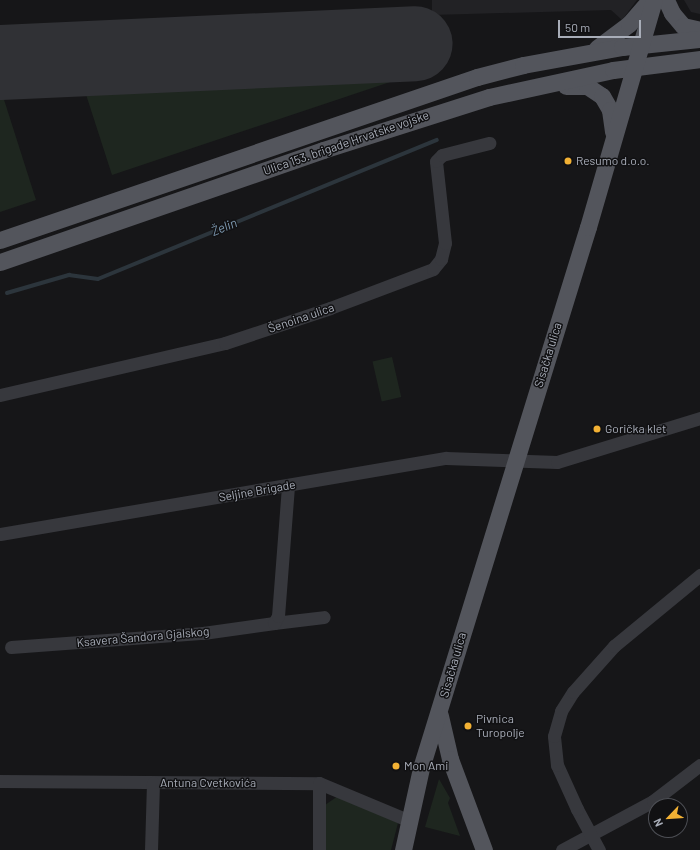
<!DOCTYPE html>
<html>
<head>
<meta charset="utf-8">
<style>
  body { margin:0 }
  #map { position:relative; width:700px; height:850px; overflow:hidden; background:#161618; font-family:Barlow,sans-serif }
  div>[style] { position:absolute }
  .built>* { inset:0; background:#222225 }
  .green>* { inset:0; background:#1e261f; transform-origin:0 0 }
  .stream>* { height:3.5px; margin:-1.75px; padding:0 1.75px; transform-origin:1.75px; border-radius:1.75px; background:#2c353c }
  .runway>* { height:75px; margin:-37.5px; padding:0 37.5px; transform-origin:37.5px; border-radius:37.5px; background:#303135 }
  .minor>* { height:13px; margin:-6.5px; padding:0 6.5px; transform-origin:6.5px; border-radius:6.5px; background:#37383d }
  .major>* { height:17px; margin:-8.5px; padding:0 8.5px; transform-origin:8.5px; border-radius:8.5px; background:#53555c }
  .dots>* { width:11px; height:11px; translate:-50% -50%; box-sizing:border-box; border:2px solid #111113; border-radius:50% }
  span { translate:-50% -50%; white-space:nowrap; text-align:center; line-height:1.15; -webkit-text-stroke:3px #111113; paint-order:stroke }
  .street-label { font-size:12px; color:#a8adb8 }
  .poi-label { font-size:12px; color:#a8adb8 }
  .left { translate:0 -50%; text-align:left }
  .water-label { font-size:13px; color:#7f9bb3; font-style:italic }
  .north { position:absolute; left:648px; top:798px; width:40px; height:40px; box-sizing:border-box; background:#111113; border:1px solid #4d4f55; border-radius:50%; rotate:245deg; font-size:11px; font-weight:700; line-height:16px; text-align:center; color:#a8adb8 }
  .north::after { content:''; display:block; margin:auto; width:14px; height:18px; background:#f2b134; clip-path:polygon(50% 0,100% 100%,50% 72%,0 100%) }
  .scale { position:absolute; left:558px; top:20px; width:83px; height:18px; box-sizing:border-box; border:2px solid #a8adb8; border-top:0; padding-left:5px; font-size:12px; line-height:14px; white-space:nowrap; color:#a8adb8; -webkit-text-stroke:3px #111113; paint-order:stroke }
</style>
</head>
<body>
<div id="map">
  <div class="built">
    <div style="clip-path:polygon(432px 0,637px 0,622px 20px,611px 10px,432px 15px)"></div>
    <div style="clip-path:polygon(684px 0,700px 0,700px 14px,691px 12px)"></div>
  </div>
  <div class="green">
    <div style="clip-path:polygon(429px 52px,428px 62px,420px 72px,112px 175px,81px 79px)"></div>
    <div style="clip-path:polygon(0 87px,36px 200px,0 212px)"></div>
    <div style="left:392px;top:357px;width:41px;height:20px;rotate:77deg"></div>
    <div style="clip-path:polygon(439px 779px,450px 798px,448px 803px,460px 836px,425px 827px)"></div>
    <div style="clip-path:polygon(338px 796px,398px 823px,391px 850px,325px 850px,325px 805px)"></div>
  </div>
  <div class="stream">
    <div style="left:7px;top:293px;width:65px;rotate:-16.2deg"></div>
    <div style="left:69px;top:275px;width:29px;rotate:8deg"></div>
    <div style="left:98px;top:279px;width:366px;rotate:-22.3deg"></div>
  </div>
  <div class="runway">
    <div style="left:0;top:62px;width:415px;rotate:-2.6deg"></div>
  </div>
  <div class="minor">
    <div style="left:0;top:395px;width:231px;rotate:-13deg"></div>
    <div style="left:225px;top:343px;width:111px;rotate:-18.4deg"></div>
    <div style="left:330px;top:308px;width:110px;rotate:-20.7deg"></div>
    <div style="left:433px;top:269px;width:13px;rotate:-51deg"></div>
    <div style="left:441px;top:259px;width:16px;rotate:-76deg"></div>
    <div style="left:445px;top:243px;width:82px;rotate:-96.3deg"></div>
    <div style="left:436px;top:161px;width:8px;rotate:-45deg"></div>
    <div style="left:442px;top:155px;width:49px;rotate:-14.3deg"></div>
    <div style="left:0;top:534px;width:452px;rotate:-9.7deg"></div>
    <div style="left:446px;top:458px;width:111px;rotate:2.1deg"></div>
    <div style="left:557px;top:462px;width:150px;rotate:-17.1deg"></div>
    <div style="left:274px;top:623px;width:50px;rotate:-6.8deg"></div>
    <div style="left:11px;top:647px;width:193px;rotate:-4.2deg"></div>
    <div style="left:203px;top:633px;width:72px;rotate:-8deg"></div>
    <div style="left:274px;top:623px;width:8px;rotate:-60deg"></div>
    <div style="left:278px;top:616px;width:130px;rotate:-85.6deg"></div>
    <div style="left:0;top:781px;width:319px;rotate:0.4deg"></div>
    <div style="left:319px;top:783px;width:96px;rotate:22.6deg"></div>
    <div style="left:319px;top:783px;width:67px;rotate:90deg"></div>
    <div style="left:151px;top:850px;width:67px;rotate:-88.3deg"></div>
    <div style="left:562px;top:850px;width:103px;rotate:-28.3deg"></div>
    <div style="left:653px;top:801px;width:59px;rotate:-37.5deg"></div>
    <div style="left:599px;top:850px;width:47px;rotate:-118.2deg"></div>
    <div style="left:577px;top:809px;width:48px;rotate:-114.4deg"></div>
    <div style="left:557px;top:765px;width:29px;rotate:-96deg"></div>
    <div style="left:554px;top:736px;width:26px;rotate:-74deg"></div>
    <div style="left:561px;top:711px;width:22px;rotate:-58deg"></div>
    <div style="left:573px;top:692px;width:62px;rotate:-48.3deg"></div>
    <div style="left:614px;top:646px;width:112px;rotate:-39.5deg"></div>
  </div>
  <div class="major">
    <div style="left:666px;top:0;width:14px;rotate:65deg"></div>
    <div style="left:672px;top:13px;width:17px;rotate:50deg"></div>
    <div style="left:683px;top:26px;width:17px;rotate:13deg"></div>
    <div style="left:597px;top:48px;width:40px;rotate:-37deg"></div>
    <div style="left:629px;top:24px;width:32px;rotate:-49deg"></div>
    <div style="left:566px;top:86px;width:21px"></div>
    <div style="left:587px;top:86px;width:18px;rotate:34deg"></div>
    <div style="left:602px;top:96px;width:16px;rotate:60deg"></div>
    <div style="left:610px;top:110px;width:22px;rotate:82deg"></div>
    <div style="left:0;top:240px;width:504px;rotate:-18.87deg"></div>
    <div style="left:477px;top:77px;width:48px;rotate:-14.6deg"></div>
    <div style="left:523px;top:65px;width:101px;rotate:-10.3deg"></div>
    <div style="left:622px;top:47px;width:78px;rotate:-5.9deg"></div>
    <div style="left:0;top:262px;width:342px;rotate:-19.1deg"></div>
    <div style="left:323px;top:150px;width:174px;rotate:-17.7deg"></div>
    <div style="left:489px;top:97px;width:127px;rotate:-12.3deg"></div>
    <div style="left:613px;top:70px;width:88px;rotate:-7.2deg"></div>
    <div style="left:440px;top:716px;width:44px;rotate:76.9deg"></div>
    <div style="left:450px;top:759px;width:97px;rotate:69.5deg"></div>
    <div style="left:403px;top:850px;width:84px;rotate:-77.6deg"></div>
    <div style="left:421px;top:768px;width:566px;rotate:-72.85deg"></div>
    <div style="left:588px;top:227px;width:236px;rotate:-73.8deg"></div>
  </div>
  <div class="dots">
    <div style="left:568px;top:161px;background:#f2b134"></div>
    <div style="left:597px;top:429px;background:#f2b134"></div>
    <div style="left:468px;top:726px;background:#f2b134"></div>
    <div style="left:396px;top:766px;background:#f2b134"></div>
  </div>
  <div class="street-label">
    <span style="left:346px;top:143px;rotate:-19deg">Ulica 153. brigade Hrvatske vojske</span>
    <span style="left:301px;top:318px;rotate:-19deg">Šenoina ulica</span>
    <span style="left:548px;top:355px;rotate:-73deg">Sisačka ulica</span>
    <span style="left:257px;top:491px;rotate:-10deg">Seljine Brigade</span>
    <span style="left:143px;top:637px;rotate:-5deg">Ksavera Šandora Gjalskog</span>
    <span style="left:453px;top:665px;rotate:-74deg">Sisačka ulica</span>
    <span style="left:208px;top:783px">Antuna Cvetkovića</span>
  </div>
  <div class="poi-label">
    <span class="left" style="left:576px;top:161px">Resumo d.o.o.</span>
    <span class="left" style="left:605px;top:429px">Gorička klet</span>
    <span class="left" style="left:476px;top:726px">Pivnica<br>Turopolje</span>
    <span class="left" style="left:404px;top:766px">Mon Ami</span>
  </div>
  <div class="water-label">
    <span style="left:224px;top:227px;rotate:-22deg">Želin</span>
  </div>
  <div class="north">N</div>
  <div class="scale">50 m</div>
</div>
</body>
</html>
